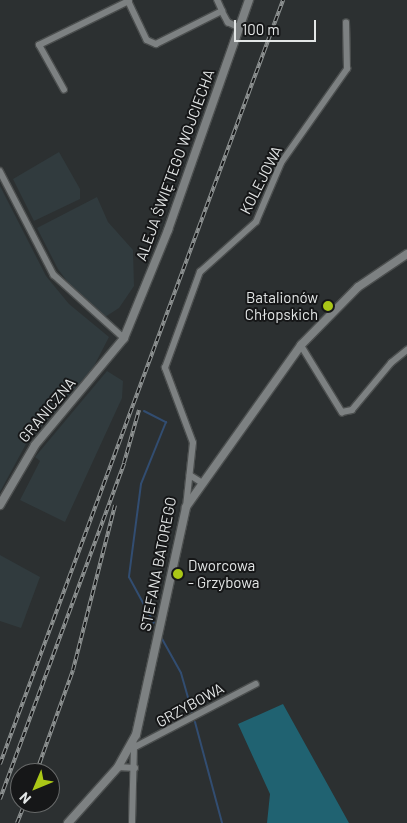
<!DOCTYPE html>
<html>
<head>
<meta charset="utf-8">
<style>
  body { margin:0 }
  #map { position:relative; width:407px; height:823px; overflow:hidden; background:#2c3031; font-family:Barlow,sans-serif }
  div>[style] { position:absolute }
  .built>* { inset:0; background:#313b3e }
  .forest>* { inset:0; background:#206271 }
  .stream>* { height:2px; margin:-1px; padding:0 1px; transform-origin:1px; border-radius:1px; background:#324d71 }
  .roads { filter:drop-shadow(1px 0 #4b4e4e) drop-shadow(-1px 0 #4b4e4e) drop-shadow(0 1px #4b4e4e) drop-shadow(0 -1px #4b4e4e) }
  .minor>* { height:5.5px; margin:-2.75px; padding:0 2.75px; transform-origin:2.75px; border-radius:2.75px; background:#7d8182 }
  .tertiary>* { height:8px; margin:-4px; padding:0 4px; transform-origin:4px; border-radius:4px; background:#7d8182 }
  .rail>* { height:4px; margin-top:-2px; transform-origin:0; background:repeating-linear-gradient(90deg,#161718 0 5.5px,#8f9393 0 11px); box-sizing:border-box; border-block:1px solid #8f9393 }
  .dots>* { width:14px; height:14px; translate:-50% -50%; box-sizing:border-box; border:2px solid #161718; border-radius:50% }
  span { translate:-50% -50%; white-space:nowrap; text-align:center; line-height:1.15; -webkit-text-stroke:4px #161718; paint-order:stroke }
  .street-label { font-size:15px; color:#e3e6e6 }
  .poi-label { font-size:15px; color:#e3e6e6 }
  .right { translate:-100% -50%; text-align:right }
  .left { translate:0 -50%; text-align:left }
  .north { position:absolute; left:10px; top:763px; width:50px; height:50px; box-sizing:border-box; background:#161718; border:1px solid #686a6a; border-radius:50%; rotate:225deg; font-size:14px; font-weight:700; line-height:20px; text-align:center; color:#e3e6e6 }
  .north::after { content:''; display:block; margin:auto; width:18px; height:22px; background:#aac717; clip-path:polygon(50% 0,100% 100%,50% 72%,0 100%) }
  .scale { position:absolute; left:234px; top:20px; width:82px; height:22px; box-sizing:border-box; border:2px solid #e3e6e6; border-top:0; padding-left:6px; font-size:15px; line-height:18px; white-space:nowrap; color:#e3e6e6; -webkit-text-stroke:4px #161718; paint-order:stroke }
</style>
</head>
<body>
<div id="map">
  <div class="built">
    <div style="clip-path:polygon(59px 152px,80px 189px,80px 199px,34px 221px,13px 179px)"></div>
    <div style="clip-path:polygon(0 186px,46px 276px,69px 304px,109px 337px,93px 368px,26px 444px,0 492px)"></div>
    <div style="clip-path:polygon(97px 197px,108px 222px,133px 250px,134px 286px,119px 308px,105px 317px,78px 296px,58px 269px,37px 228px)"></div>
    <div style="clip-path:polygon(107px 371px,123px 381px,122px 398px,65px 522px,20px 500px,40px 461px,35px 457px)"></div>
    <div style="clip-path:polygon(0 555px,40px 577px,21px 628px,0 621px)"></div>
  </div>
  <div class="forest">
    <div style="clip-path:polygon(283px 704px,349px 823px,267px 823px,270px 794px,238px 724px)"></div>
  </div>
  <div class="stream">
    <div style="left:144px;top:411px;width:25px;rotate:27deg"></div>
    <div style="left:166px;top:422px;width:67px;rotate:112deg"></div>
    <div style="left:141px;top:484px;width:94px;rotate:97.4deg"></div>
    <div style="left:129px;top:577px;width:52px;rotate:61.5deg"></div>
    <div style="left:161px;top:637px;width:41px;rotate:60.9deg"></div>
    <div style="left:181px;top:673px;width:44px;rotate:74.1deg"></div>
    <div style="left:195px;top:722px;width:105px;rotate:75deg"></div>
  </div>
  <div class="roads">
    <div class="minor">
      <div style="left:128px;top:0;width:44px;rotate:64.6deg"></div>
      <div style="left:147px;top:40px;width:10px;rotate:24deg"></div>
      <div style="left:156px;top:44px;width:74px;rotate:-26.6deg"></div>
      <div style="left:222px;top:11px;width:12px;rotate:-114deg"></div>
      <div style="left:222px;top:11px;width:13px;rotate:61deg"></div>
      <div style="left:228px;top:22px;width:11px;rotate:27deg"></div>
      <div style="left:64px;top:90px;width:51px;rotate:-119.1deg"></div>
      <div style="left:39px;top:45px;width:100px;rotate:-26.1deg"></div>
      <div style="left:0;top:171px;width:117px;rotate:62.6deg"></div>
      <div style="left:54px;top:275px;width:94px;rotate:42deg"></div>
      <div style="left:301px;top:345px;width:79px;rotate:58.5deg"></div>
      <div style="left:342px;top:412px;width:10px;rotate:-11deg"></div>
      <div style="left:352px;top:410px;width:61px;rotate:-50.3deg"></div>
      <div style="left:391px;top:363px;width:21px;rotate:-39deg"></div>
      <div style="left:190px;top:475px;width:15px;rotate:32deg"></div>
      <div style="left:186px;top:507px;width:64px;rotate:-83.8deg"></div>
      <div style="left:193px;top:443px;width:80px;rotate:-110.5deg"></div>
      <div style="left:165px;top:368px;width:102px;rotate:-70deg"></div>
      <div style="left:200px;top:272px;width:75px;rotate:-41.8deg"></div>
      <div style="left:256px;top:222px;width:64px;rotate:-67deg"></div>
      <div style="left:281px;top:163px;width:115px;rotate:-54.9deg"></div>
      <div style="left:347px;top:69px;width:46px;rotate:-91.2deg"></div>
      <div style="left:135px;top:747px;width:136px;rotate:-27.5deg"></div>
      <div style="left:118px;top:767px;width:17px;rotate:3deg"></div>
      <div style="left:132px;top:823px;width:78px;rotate:-88.5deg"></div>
    </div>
    <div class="tertiary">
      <div style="left:0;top:505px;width:69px;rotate:-59.7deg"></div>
      <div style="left:35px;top:445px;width:139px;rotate:-50.2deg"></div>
      <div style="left:124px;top:338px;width:117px;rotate:-67.8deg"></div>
      <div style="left:168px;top:230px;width:244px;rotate:-70.6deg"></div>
      <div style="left:68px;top:823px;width:75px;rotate:-48.2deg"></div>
      <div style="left:118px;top:767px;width:37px;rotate:-61deg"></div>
      <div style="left:136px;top:735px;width:233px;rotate:-77.6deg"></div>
      <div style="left:186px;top:507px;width:199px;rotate:-54.6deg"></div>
      <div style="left:301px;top:345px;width:81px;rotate:-45.5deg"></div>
      <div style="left:358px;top:287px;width:59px;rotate:-34deg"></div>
    </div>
  </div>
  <div class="rail">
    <div style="left:0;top:764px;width:815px;rotate:-69.67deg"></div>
    <div style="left:36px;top:773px;width:109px;rotate:-70.2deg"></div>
    <div style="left:73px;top:670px;width:170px;rotate:-75.7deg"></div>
    <div style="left:0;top:799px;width:358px;rotate:-69.7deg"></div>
    <div style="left:124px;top:463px;width:55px;rotate:-74.2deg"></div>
    <div style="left:17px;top:823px;width:22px;rotate:-68deg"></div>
  </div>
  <div class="dots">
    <div style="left:328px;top:306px;background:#aac717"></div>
    <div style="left:178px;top:574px;background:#aac717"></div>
  </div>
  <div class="street-label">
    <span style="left:175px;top:165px;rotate:-70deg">ALEJA ŚWIĘTEGO WOJCIECHA</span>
    <span style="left:261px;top:180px;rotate:-63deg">KOLEJOWA</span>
    <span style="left:47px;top:410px;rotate:-50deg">GRANICZNA</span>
    <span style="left:158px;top:564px;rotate:-79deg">STEFANA BATOREGO</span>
    <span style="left:190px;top:705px;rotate:-29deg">GRZYBOWA</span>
  </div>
  <div class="poi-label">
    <span class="right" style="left:318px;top:306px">Batalionów<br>Chłopskich</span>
    <span class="left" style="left:188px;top:574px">Dworcowa<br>- Grzybowa</span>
  </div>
  <div class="north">N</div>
  <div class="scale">100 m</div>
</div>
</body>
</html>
